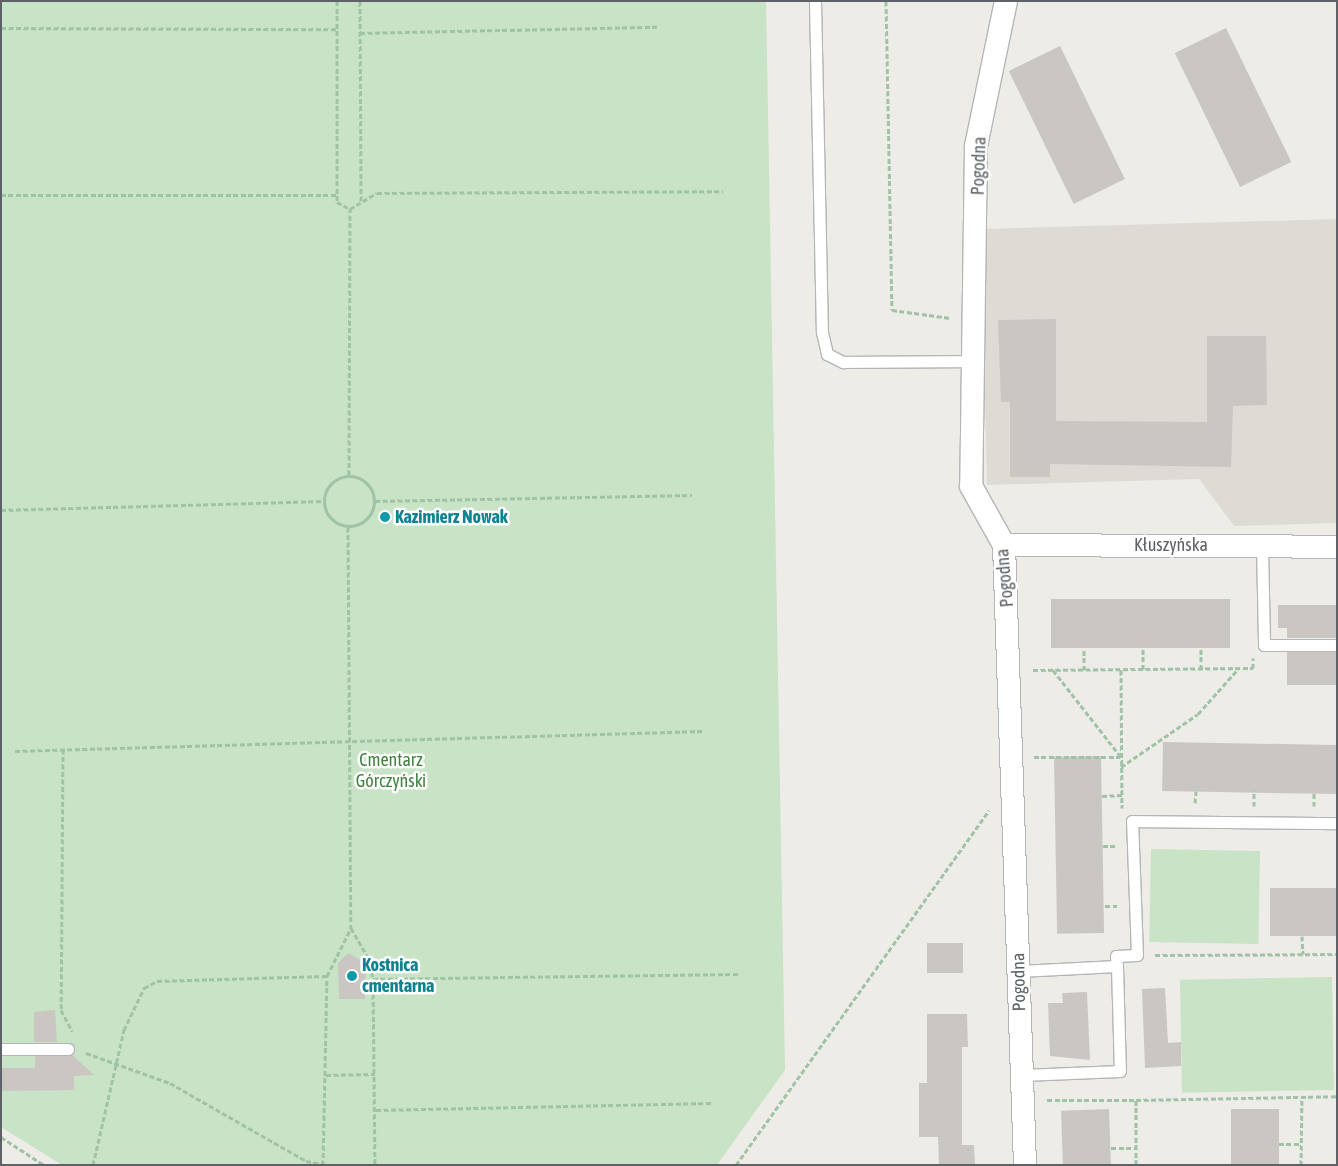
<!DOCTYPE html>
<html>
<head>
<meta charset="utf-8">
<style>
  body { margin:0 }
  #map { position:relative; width:1338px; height:1166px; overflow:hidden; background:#eeece6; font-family:"Asap Condensed",sans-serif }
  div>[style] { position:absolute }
  .education>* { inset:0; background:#dedbd5 }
  .green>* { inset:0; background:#c8e3c6; transform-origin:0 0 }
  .building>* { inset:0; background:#cac7c3; transform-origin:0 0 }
  .path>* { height:3px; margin-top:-1.5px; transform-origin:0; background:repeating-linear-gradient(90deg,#a0c3a8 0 5px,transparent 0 7.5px) }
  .path>.ring { margin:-1.5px; padding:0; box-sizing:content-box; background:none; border:3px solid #a0c3a8; border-radius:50% }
  .roads { filter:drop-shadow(1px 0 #b3b6b9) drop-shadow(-1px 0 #b3b6b9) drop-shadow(0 1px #b3b6b9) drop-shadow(0 -1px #b3b6b9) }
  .lane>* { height:11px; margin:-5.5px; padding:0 5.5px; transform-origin:5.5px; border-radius:5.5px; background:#fff }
  .street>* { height:22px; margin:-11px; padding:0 11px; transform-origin:11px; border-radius:11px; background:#fff }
  .dots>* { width:14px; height:14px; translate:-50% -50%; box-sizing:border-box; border:2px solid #fff; border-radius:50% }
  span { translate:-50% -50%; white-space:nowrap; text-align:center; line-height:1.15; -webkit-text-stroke:5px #fff; paint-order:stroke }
  .street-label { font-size:18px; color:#5e6165 }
  .culture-label { font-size:18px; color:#0d838f; font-weight:700 }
  .left { translate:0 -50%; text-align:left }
  .park-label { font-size:18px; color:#428140 }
  .frame { position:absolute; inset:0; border:2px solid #5e6165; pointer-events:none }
</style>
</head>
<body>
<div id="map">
  <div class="education">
    <div style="clip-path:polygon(1337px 219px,1337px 523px,1234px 526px,1199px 479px,987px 485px,981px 229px)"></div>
  </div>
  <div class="green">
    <div style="clip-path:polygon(1px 1px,766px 1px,785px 1070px,717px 1165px,62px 1165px,1px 1127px)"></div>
    <div style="left:1151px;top:849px;width:109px;height:93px;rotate:1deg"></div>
    <div style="left:1332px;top:977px;width:113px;height:152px;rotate:89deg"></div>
  </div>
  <div class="building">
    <div style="left:1226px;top:28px;width:149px;height:57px;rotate:64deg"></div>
    <div style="left:1060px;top:46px;width:148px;height:57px;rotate:64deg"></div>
    <div style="clip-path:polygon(1056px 319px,1056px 421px,1207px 422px,1207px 336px,1266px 336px,1267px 405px,1233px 406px,1231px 467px,1050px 464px,1050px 477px,1010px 477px,1010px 402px,1001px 402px,998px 320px)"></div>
    <div style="left:1230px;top:599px;width:49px;height:179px;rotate:90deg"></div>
    <div style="clip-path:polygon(1278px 605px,1337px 605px,1336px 638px,1287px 638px,1287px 628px,1278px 628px)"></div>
    <div style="left:1287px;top:652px;width:49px;height:33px"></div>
    <div style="left:1163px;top:742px;width:174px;height:49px;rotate:1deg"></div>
    <div style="left:1101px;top:756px;width:177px;height:47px;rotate:89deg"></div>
    <div style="left:1337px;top:888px;width:48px;height:67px;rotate:90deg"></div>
    <div style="left:927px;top:943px;width:36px;height:30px"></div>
    <div style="clip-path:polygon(348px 953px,366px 963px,365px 999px,339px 999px,338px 963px)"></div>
    <div style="clip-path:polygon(1165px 988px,1168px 1043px,1181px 1042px,1181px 1066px,1145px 1068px,1142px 989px)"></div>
    <div style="clip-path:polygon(1087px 992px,1090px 1060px,1050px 1056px,1048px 1003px,1063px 1003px,1062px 993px)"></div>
    <div style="clip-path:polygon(55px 1010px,57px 1042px,34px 1042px,34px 1012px)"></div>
    <div style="clip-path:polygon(927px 1014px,967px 1014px,968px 1047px,962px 1047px,962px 1145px,974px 1145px,975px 1164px,939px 1165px,938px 1137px,919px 1137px,919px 1083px,927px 1083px)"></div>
    <div style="clip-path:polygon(72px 1055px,94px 1075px,74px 1076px,74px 1090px,1px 1091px,1px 1068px,35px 1068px,35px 1056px)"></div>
    <div style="left:1109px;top:1109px;width:56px;height:48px;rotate:88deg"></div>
    <div style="left:1231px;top:1109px;width:48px;height:56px"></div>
  </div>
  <div class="path">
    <div style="left:337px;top:1px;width:201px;rotate:90deg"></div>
    <div style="left:337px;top:202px;width:15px;rotate:28deg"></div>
    <div style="left:350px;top:209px;width:31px;rotate:-31deg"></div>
    <div style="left:377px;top:193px;width:346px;rotate:-0.3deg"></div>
    <div style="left:360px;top:1px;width:200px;rotate:89.7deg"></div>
    <div style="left:886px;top:1px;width:309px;rotate:88.9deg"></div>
    <div style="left:892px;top:310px;width:59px;rotate:7.9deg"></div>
    <div style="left:1px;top:28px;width:336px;rotate:0.2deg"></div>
    <div style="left:360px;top:33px;width:297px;rotate:-1.2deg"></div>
    <div style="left:1px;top:195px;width:336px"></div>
    <div style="left:349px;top:475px;width:266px;rotate:-89.8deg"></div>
    <div class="ring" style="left:324px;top:476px;width:47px;height:47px"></div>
    <div style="left:375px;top:501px;width:317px;rotate:-1.1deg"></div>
    <div style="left:1px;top:510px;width:323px;rotate:-1.6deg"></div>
    <div style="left:348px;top:527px;width:401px;rotate:89.6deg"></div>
    <div style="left:351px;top:928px;width:34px;rotate:60deg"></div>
    <div style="left:368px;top:957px;width:23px;rotate:77deg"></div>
    <div style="left:373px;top:979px;width:186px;rotate:89.4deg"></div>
    <div style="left:1143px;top:669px;width:20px;rotate:-90deg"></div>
    <div style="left:1201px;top:669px;width:21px;rotate:-90deg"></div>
    <div style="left:1033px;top:670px;width:220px;rotate:-0.5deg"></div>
    <div style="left:1253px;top:668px;width:10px;rotate:-90deg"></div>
    <div style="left:1053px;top:670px;width:110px;rotate:52deg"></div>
    <div style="left:1084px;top:670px;width:21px;rotate:-90deg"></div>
    <div style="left:1121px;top:670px;width:138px;rotate:89.6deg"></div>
    <div style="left:63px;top:749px;width:261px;rotate:90.4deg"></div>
    <div style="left:61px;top:1010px;width:24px;rotate:62deg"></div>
    <div style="left:15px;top:751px;width:688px;rotate:-1.67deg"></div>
    <div style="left:1034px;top:757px;width:86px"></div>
    <div style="left:1121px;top:767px;width:93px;rotate:-34.5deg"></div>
    <div style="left:1198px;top:714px;width:60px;rotate:-48.4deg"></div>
    <div style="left:1102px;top:796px;width:20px;rotate:-3deg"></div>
    <div style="left:1195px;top:803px;width:12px;rotate:-85deg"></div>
    <div style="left:1254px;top:806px;width:15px;rotate:-90deg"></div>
    <div style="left:1314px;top:806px;width:14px;rotate:-90deg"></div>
    <div style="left:1103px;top:846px;width:12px"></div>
    <div style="left:1105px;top:906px;width:12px"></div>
    <div style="left:1302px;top:936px;width:18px;rotate:87deg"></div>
    <div style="left:1155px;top:955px;width:182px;rotate:-0.3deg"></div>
    <div style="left:373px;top:979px;width:365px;rotate:-0.8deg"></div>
    <div style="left:86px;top:1053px;width:89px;rotate:19.7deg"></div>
    <div style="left:170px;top:1083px;width:157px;rotate:29.8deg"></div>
    <div style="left:306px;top:1161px;width:17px;rotate:10deg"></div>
    <div style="left:326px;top:1075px;width:49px;rotate:-1.2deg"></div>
    <div style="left:1047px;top:1100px;width:89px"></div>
    <div style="left:1136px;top:1100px;width:65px;rotate:90deg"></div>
    <div style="left:1136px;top:1100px;width:201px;rotate:-1.1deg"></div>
    <div style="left:376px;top:1110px;width:335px;rotate:-1.2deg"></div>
    <div style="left:1px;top:1137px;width:51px;rotate:33.1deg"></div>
    <div style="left:1279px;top:1144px;width:22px"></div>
    <div style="left:1111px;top:1148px;width:25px"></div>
    <div style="left:93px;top:1165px;width:139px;rotate:-77.1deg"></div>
    <div style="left:124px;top:1030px;width:47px;rotate:-64.5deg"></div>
    <div style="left:144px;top:988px;width:15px;rotate:-28deg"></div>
    <div style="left:157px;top:981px;width:170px;rotate:-1.7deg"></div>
    <div style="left:327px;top:976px;width:54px;rotate:-63.4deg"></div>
    <div style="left:323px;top:1165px;width:189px;rotate:-88.8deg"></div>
    <div style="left:736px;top:1165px;width:436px;rotate:-54.5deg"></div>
    <div style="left:1301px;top:1165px;width:68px;rotate:-89.2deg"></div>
  </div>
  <div class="roads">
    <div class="lane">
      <div style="left:815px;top:1px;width:331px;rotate:88.8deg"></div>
      <div style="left:822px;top:332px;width:23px;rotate:77deg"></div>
      <div style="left:827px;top:354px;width:18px;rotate:27deg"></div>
      <div style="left:843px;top:362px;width:131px;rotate:-0.4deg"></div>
      <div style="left:1262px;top:546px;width:99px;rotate:88.8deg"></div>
      <div style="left:1264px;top:645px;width:73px"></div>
      <div style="left:1117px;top:966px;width:10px;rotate:-96deg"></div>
      <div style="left:1116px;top:956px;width:21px;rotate:-3deg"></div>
      <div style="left:1137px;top:955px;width:134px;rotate:-92.1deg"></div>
      <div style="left:1132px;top:821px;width:205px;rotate:0.6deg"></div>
      <div style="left:1019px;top:971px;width:98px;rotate:-2.9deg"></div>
      <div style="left:1117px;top:966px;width:105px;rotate:88.4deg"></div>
      <div style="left:1120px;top:1071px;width:98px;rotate:177.7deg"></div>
      <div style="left:1px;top:1049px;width:67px"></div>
    </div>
    <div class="street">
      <div style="left:1006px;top:1px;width:148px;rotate:101.7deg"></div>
      <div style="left:976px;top:146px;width:340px;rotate:90.8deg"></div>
      <div style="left:971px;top:486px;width:68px;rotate:60.8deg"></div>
      <div style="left:1004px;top:545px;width:620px;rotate:88.06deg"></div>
      <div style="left:1004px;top:545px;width:333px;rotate:0.3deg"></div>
    </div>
  </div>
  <div class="dots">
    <div style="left:385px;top:517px;background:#0f9aa8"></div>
    <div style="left:352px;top:976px;background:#0f9aa8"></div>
  </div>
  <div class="street-label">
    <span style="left:979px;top:166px;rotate:-88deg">Pogodna</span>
    <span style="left:1171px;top:545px">Kłuszyńska</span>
    <span style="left:1005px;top:578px;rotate:-95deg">Pogodna</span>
    <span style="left:1019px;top:982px;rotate:-91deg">Pogodna</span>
  </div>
  <div class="culture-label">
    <span class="left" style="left:395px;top:517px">Kazimierz Nowak</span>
    <span class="left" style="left:362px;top:976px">Kostnica<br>cmentarna</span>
  </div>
  <div class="park-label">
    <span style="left:391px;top:771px">Cmentarz<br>Górczyński</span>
  </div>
  <div class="frame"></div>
</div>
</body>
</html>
